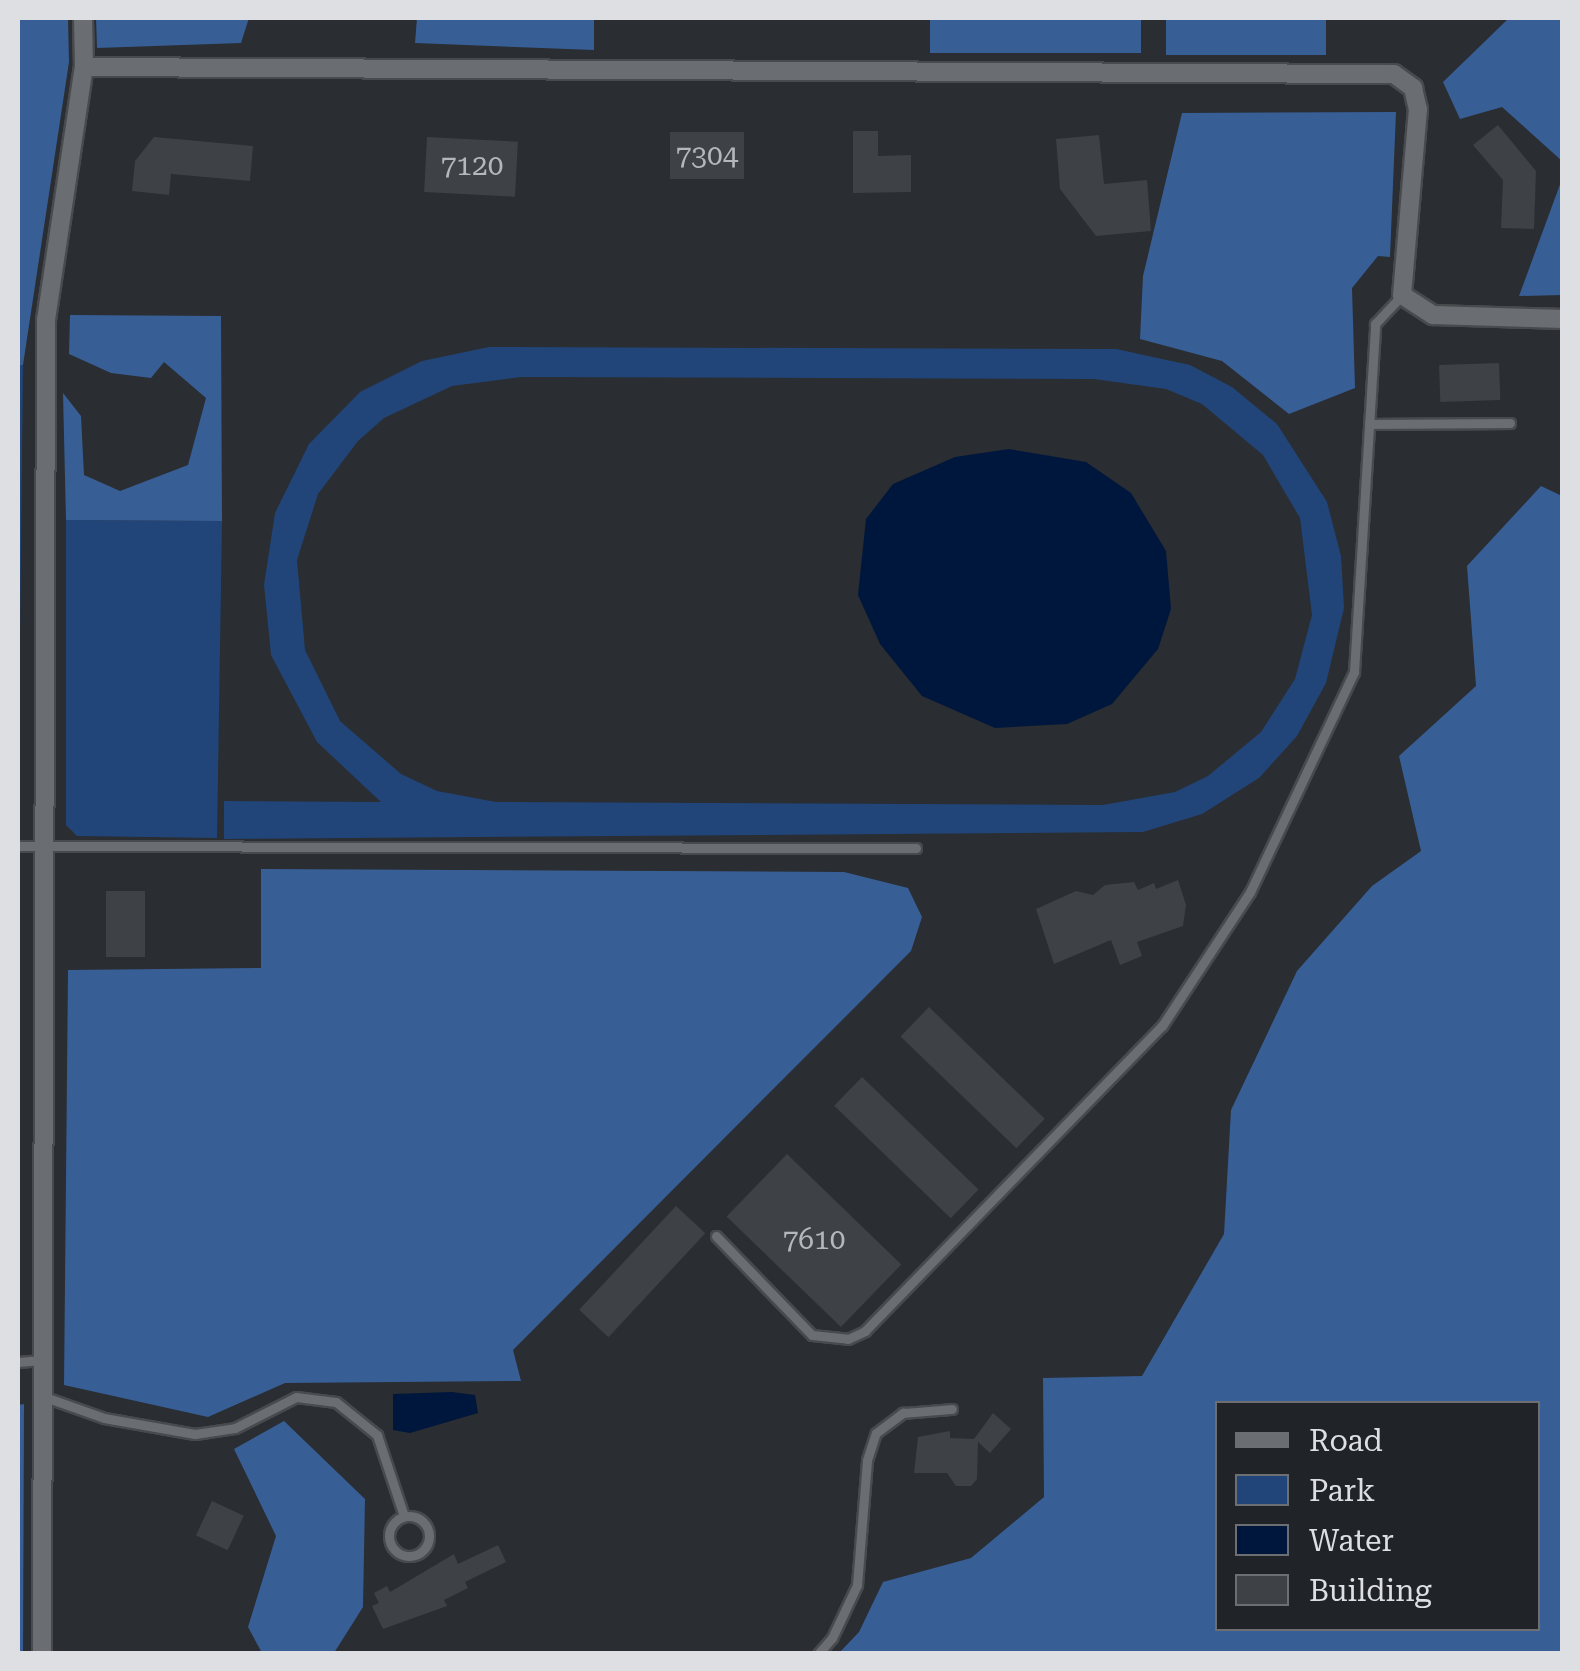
<!DOCTYPE html>
<html>
<head>
<meta charset="utf-8">
<style>
  body { margin:0 }
  #map { position:relative; width:1580px; height:1671px; overflow:hidden; background:#2a2d31; font-family:"Roboto Serif",serif }
  div>[style] { position:absolute }
  .green>* { inset:0; background:#214579 }
  .forest>* { inset:0; background:#385e96; transform-origin:0 0 }
  .water>* { inset:0; background:#00173d }
  .building>* { inset:0; background:#3e4146; transform-origin:0 0 }
  .roads { filter:drop-shadow(2px 0 #484a4d) drop-shadow(-2px 0 #484a4d) drop-shadow(0 2px #484a4d) drop-shadow(0 -2px #484a4d) }
  .lane>* { height:9px; margin:-4.5px; padding:0 4.5px; transform-origin:4.5px; border-radius:4.5px; background:#6a6d72 }
  .lane>.ring { margin:-4.5px; padding:0; box-sizing:content-box; background:none; border:9px solid #6a6d72; border-radius:50% }
  .street>* { height:18px; margin:-9px; padding:0 9px; transform-origin:9px; border-radius:9px; background:#6a6d72 }
  span { translate:-50% -50%; white-space:nowrap; text-align:center; line-height:1.15; -webkit-text-stroke:8px #202327; paint-order:stroke }
  .number-label { font-size:28px; color:#b5b8bb }
  .number-label span { -webkit-text-stroke-width:0 }
  .frame { position:absolute; inset:0; border:20px solid #dddfe2; pointer-events:none }
  .legend { position:absolute; left:1215px; top:1401px; width:325px; height:230px; box-sizing:border-box; background:#202327; border:2px solid #6c6e72; margin:0; padding:12px 18px; list-style:none; font-size:30px; color:#dddfe2 }
  .legend li { display:flex; align-items:center; gap:20px; height:50px }
  .legend b { width:50px; border:2px solid #6c6e72 }
</style>
</head>
<body>
<div id="map">
  <div class="green">
    <div style="clip-path:polygon(evenodd,489px 347px,1116px 349px,1190px 365px,1232px 387px,1277px 424px,1327px 502px,1341px 556px,1344px 608px,1326px 683px,1297px 736px,1259px 778px,1202px 814px,1143px 832px,224px 839px,224px 801px,381px 802px,317px 742px,271px 655px,264px 585px,275px 513px,309px 444px,360px 392px,422px 361px,489px 347px,521px 377px,1094px 379px,1166px 389px,1202px 404px,1263px 455px,1300px 518px,1312px 615px,1295px 679px,1261px 732px,1208px 776px,1175px 792px,1103px 805px,496px 802px,437px 791px,401px 774px,340px 721px,305px 650px,297px 560px,318px 494px,358px 441px,384px 418px,452px 386px,521px 377px)"></div>
    <div style="clip-path:polygon(18px 365px,23px 365px,18px 823px)"></div>
    <div style="clip-path:polygon(66px 520px,222px 521px,217px 838px,77px 836px,66px 825px)"></div>
    <div style="clip-path:polygon(18px 872px,20px 1335px,18px 1336px)"></div>
  </div>
  <div class="forest">
    <div style="clip-path:polygon(18px 18px,68px 18px,69px 62px,23px 365px,18px 365px)"></div>
    <div style="clip-path:polygon(96px 18px,249px 18px,241px 43px,97px 48px)"></div>
    <div style="clip-path:polygon(417px 18px,594px 18px,594px 50px,415px 43px)"></div>
    <div style="left:930px;top:18px;width:211px;height:35px"></div>
    <div style="left:1166px;top:18px;width:160px;height:37px"></div>
    <div style="clip-path:polygon(1509px 18px,1562px 18px,1562px 161px,1502px 107px,1460px 119px,1443px 82px)"></div>
    <div style="clip-path:polygon(1396px 112px,1390px 257px,1378px 256px,1352px 288px,1355px 388px,1289px 414px,1222px 361px,1140px 339px,1143px 276px,1182px 113px)"></div>
    <div style="clip-path:polygon(1562px 179px,1562px 295px,1519px 296px)"></div>
    <div style="clip-path:polygon(70px 315px,221px 316px,222px 521px,66px 520px,63px 393px,81px 416px,84px 475px,120px 491px,188px 465px,206px 398px,164px 362px,151px 378px,111px 373px,69px 354px)"></div>
    <div style="clip-path:polygon(evenodd,1541px 486px,1562px 496px,1562px 1653px,839px 1653px,859px 1632px,883px 1582px,971px 1558px,1044px 1497px,1043px 1378px,1142px 1376px,1224px 1234px,1231px 1110px,1297px 971px,1372px 886px,1421px 851px,1399px 756px,1476px 686px,1467px 566px,1541px 486px,1218px 1404px,1538px 1404px,1538px 1628px,1218px 1628px,1218px 1404px)"></div>
    <div style="clip-path:polygon(261px 869px,844px 872px,908px 888px,922px 917px,911px 951px,513px 1350px,521px 1381px,285px 1383px,208px 1417px,64px 1385px,68px 970px,261px 968px)"></div>
    <div style="clip-path:polygon(24px 1404px,23px 1653px,18px 1654px,18px 1405px)"></div>
    <div style="clip-path:polygon(284px 1421px,365px 1499px,363px 1607px,334px 1653px,262px 1653px,248px 1627px,276px 1536px,234px 1449px)"></div>
  </div>
  <div class="water">
    <div style="clip-path:polygon(1009px 449px,1086px 462px,1131px 493px,1166px 551px,1171px 609px,1158px 649px,1112px 704px,1067px 724px,995px 728px,922px 696px,880px 644px,858px 595px,866px 519px,893px 484px,955px 457px)"></div>
    <div style="clip-path:polygon(452px 1392px,475px 1395px,478px 1413px,410px 1433px,393px 1430px,393px 1394px)"></div>
  </div>
  <div class="building">
    <div style="clip-path:polygon(1498px 125px,1536px 171px,1534px 229px,1501px 228px,1503px 180px,1473px 145px)"></div>
    <div style="clip-path:polygon(853px 131px,878px 131px,878px 156px,911px 155px,911px 192px,853px 193px)"></div>
    <div style="left:744px;top:132px;width:47px;height:74px;rotate:90deg"></div>
    <div style="clip-path:polygon(1099px 135px,1104px 184px,1147px 180px,1151px 231px,1096px 236px,1060px 189px,1056px 139px)"></div>
    <div style="clip-path:polygon(154px 137px,253px 146px,250px 181px,171px 174px,169px 195px,132px 191px,135px 161px)"></div>
    <div style="left:427px;top:137px;width:91px;height:55px;rotate:3deg"></div>
    <div style="left:1499px;top:363px;width:37px;height:60px;rotate:88deg"></div>
    <div style="clip-path:polygon(1178px 880px,1186px 905px,1183px 926px,1137px 942px,1142px 956px,1120px 965px,1111px 940px,1054px 964px,1036px 909px,1076px 891px,1093px 895px,1105px 885px,1134px 882px,1138px 890px,1154px 883px,1156px 889px)"></div>
    <div style="left:106px;top:891px;width:39px;height:66px"></div>
    <div style="left:929px;top:1007px;width:161px;height:41px;rotate:44deg"></div>
    <div style="left:862px;top:1077px;width:162px;height:40px;rotate:44deg"></div>
    <div style="left:787px;top:1154px;width:159px;height:87px;rotate:44deg"></div>
    <div style="left:676px;top:1206px;width:40px;height:142px;rotate:43deg"></div>
    <div style="clip-path:polygon(993px 1413px,1011px 1429px,990px 1453px,978px 1442px,977px 1479px,971px 1486px,956px 1486px,947px 1473px,914px 1473px,918px 1437px,950px 1431px,950px 1438px,974px 1439px)"></div>
    <div style="left:212px;top:1501px;width:35px;height:38px;rotate:25deg"></div>
    <div style="clip-path:polygon(498px 1545px,506px 1562px,465px 1582px,468px 1588px,444px 1600px,447px 1606px,383px 1629px,372px 1606px,379px 1603px,374px 1593px,387px 1586px,390px 1592px,454px 1554px,458px 1564px)"></div>
  </div>
  <div class="roads">
    <div class="lane">
      <div style="left:1369px;top:424px;width:141px;rotate:-0.4deg"></div>
      <div style="left:18px;top:846px;width:898px;rotate:0.13deg"></div>
      <div style="left:716px;top:1236px;width:138px;rotate:45.9deg"></div>
      <div style="left:812px;top:1335px;width:36px;rotate:6deg"></div>
      <div style="left:848px;top:1339px;width:19px;rotate:-25deg"></div>
      <div style="left:865px;top:1331px;width:426px;rotate:-45.8deg"></div>
      <div style="left:1162px;top:1026px;width:160px;rotate:-56.7deg"></div>
      <div style="left:1250px;top:892px;width:243px;rotate:-64.7deg"></div>
      <div style="left:1354px;top:672px;width:349px;rotate:-86.5deg"></div>
      <div style="left:1375px;top:324px;width:40px;rotate:-47deg"></div>
      <div style="left:18px;top:1362px;width:24px;rotate:-5deg"></div>
      <div style="left:42px;top:1396px;width:66px;rotate:19.5deg"></div>
      <div style="left:104px;top:1418px;width:92px;rotate:10deg"></div>
      <div style="left:195px;top:1434px;width:40px;rotate:-8.5deg"></div>
      <div style="left:235px;top:1428px;width:68px;rotate:-26.9deg"></div>
      <div style="left:296px;top:1397px;width:40px;rotate:7.1deg"></div>
      <div style="left:336px;top:1402px;width:53px;rotate:38.8deg"></div>
      <div style="left:377px;top:1435px;width:85px;rotate:71.6deg"></div>
      <div class="ring" style="left:389px;top:1516px;width:31px;height:31px"></div>
      <div style="left:818px;top:1654px;width:21px;rotate:-49deg"></div>
      <div style="left:832px;top:1638px;width:59px;rotate:-64.7deg"></div>
      <div style="left:857px;top:1585px;width:125px;rotate:-85.4deg"></div>
      <div style="left:867px;top:1460px;width:28px;rotate:-72deg"></div>
      <div style="left:876px;top:1433px;width:34px;rotate:-37deg"></div>
      <div style="left:903px;top:1413px;width:49px;rotate:-4.7deg"></div>
    </div>
    <div class="street">
      <div style="left:84px;top:67px;width:1310px;rotate:0.31deg"></div>
      <div style="left:1394px;top:74px;width:24px;rotate:36deg"></div>
      <div style="left:1413px;top:88px;width:22px;rotate:77deg"></div>
      <div style="left:1418px;top:109px;width:187px;rotate:94.9deg"></div>
      <div style="left:1402px;top:295px;width:37px;rotate:33deg"></div>
      <div style="left:1433px;top:315px;width:129px;rotate:1.8deg"></div>
      <div style="left:42px;top:1654px;width:1334px;rotate:-89.83deg"></div>
      <div style="left:46px;top:320px;width:256px;rotate:-81.5deg"></div>
      <div style="left:84px;top:67px;width:49px;rotate:-91.2deg"></div>
    </div>
  </div>
  <div class="number-label">
    <span style="left:707px;top:156px">7304</span>
    <span style="left:472px;top:166px">7120</span>
    <span style="left:814px;top:1240px">7610</span>
  </div>
  <div class="frame"></div>
  <ul class="legend">
  <li><b style="height:12px;background:#6a6d72"></b>Road</li>
  <li><b style="height:28px;background:#214579"></b>Park</li>
  <li><b style="height:28px;background:#00173d"></b>Water</li>
  <li><b style="height:28px;background:#3e4146"></b>Building</li>
  </ul>
</div>
</body>
</html>
